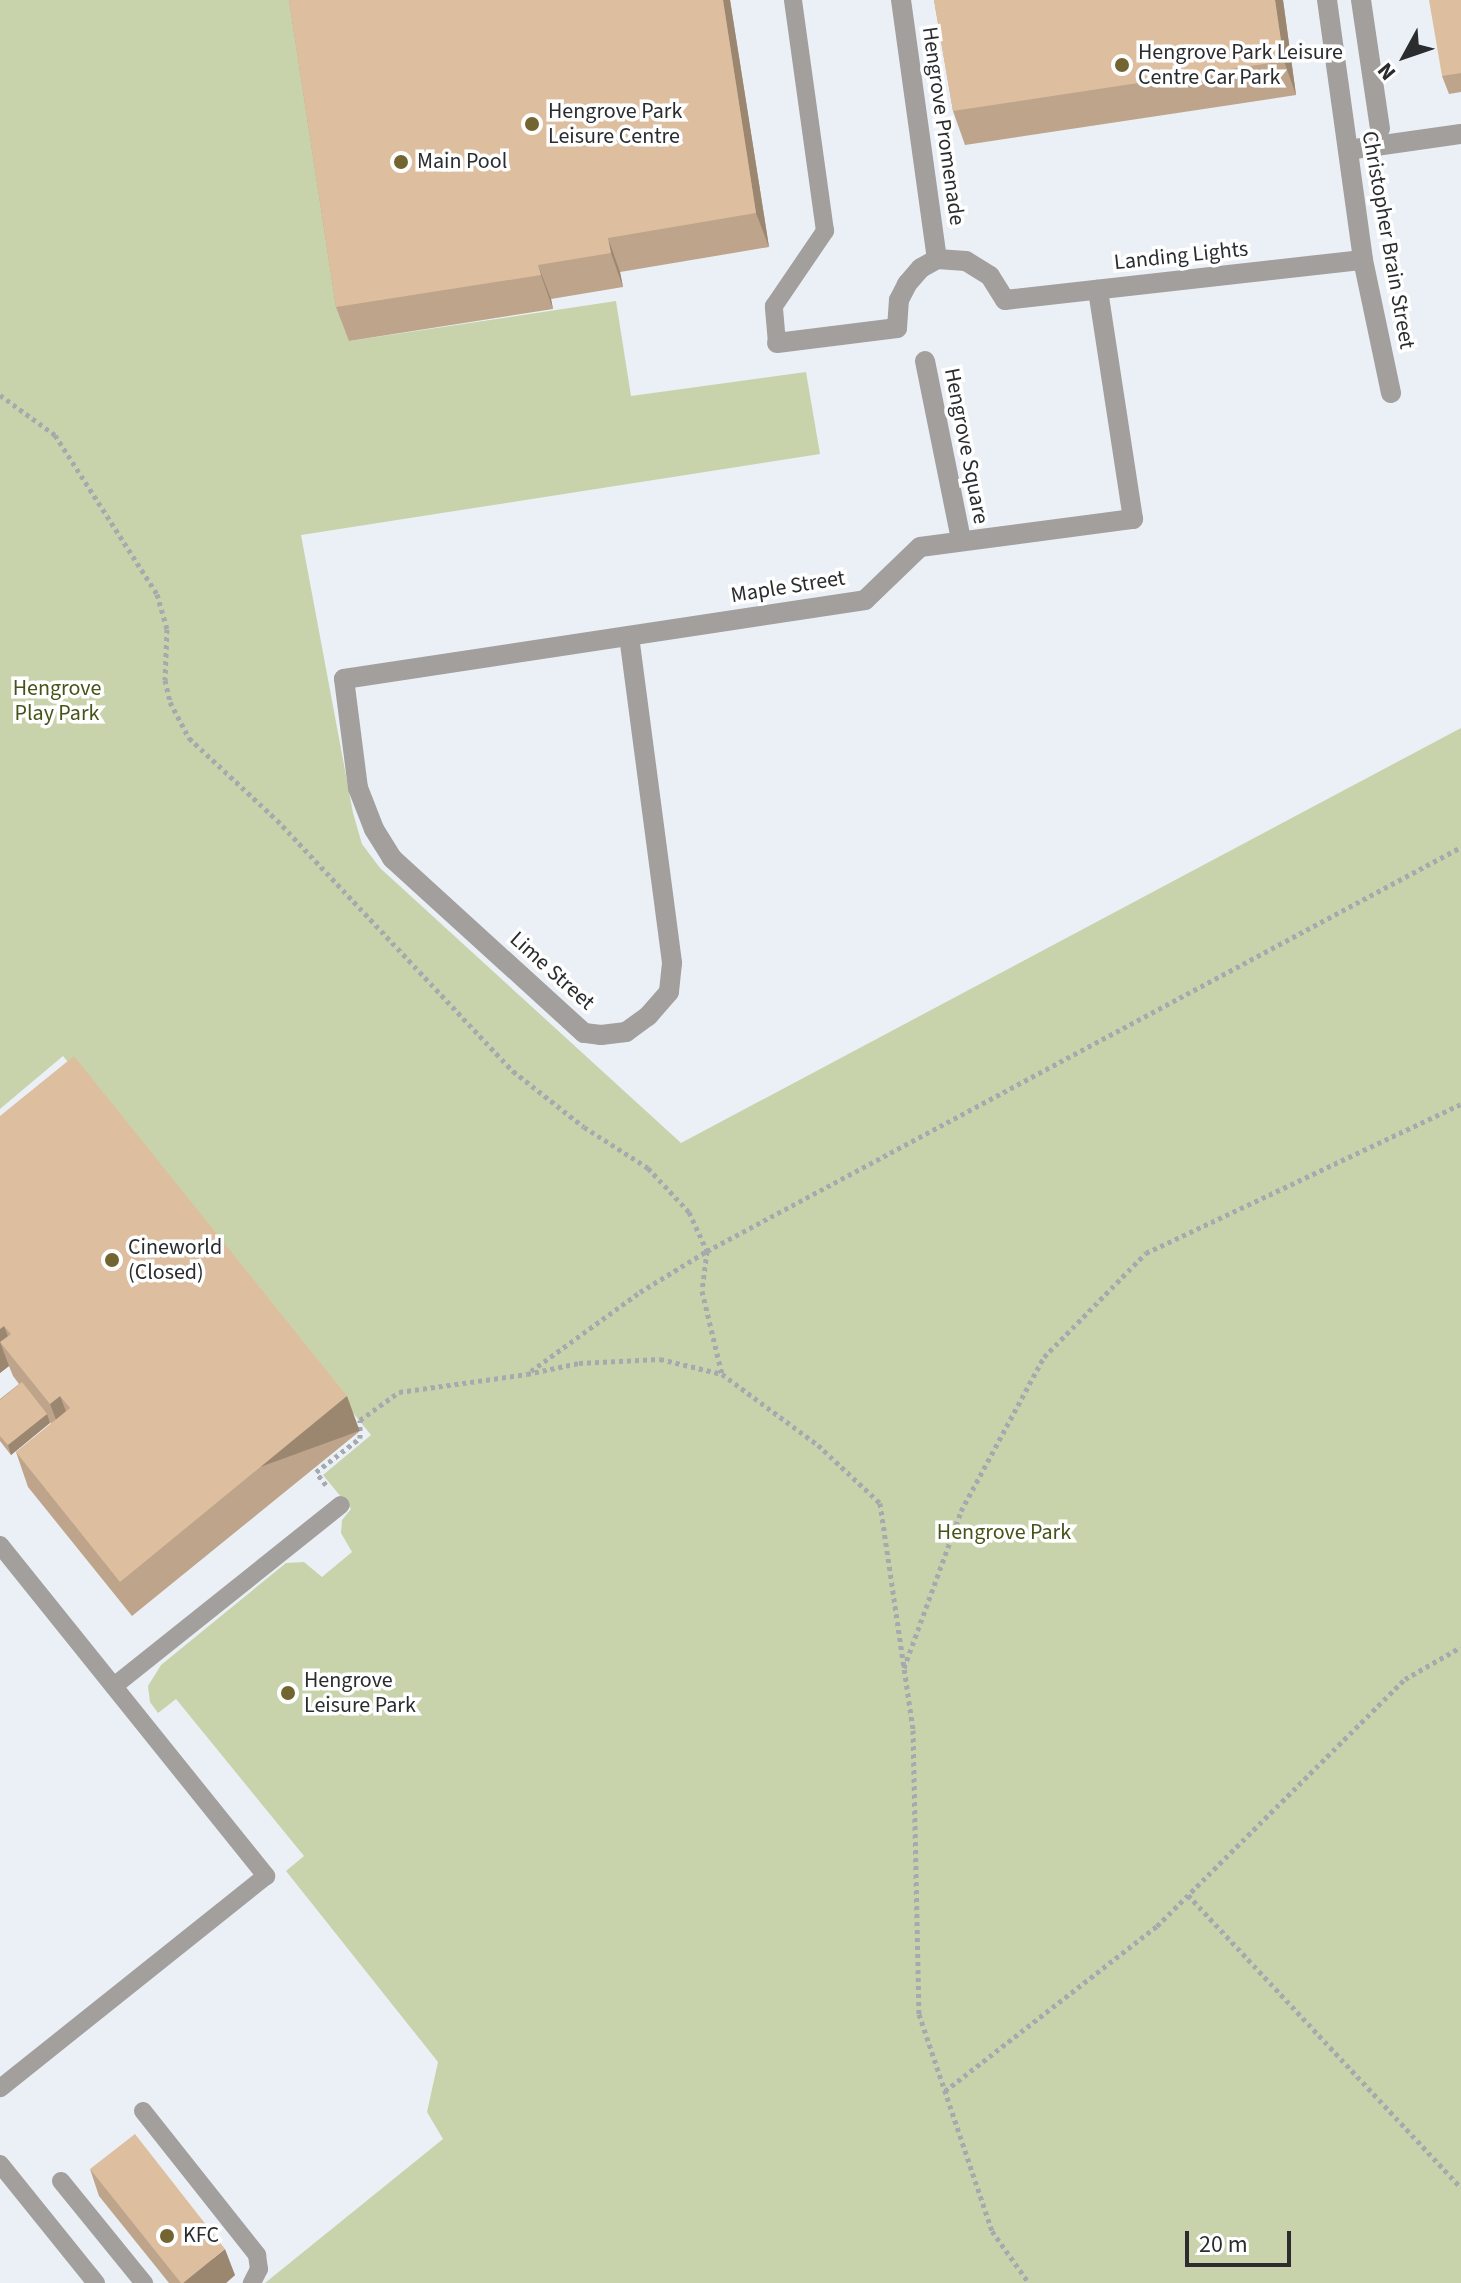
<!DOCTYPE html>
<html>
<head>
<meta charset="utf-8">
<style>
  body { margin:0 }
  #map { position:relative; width:1461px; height:2283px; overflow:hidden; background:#eaf0f6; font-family:"Source Sans 3",sans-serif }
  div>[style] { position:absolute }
  .green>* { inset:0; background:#c8d3ac }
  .path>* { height:5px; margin-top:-2.5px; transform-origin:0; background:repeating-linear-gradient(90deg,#a5aaae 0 4px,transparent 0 8px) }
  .lane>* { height:18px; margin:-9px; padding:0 9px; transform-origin:9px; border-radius:9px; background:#a29f9d }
  .street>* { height:20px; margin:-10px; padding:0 10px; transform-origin:10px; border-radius:10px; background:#a29f9d }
  .wall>* { inset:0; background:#bea48a }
  .shaded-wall>* { inset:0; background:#9b8670; transform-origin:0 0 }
  .building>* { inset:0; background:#ddbfa0 }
  .dots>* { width:22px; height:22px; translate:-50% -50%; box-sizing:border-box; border:4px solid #fff; border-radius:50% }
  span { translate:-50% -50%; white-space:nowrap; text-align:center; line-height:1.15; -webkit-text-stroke:7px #fff; paint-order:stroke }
  .poi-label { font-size:22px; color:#2a2c2e }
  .left { translate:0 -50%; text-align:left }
  .street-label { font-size:22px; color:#2a2c2e }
  .park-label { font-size:22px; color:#475419 }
  .north { position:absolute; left:1365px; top:16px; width:80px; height:80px; -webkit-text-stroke:6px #fff; paint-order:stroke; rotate:230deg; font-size:22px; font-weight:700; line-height:32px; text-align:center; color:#2a2c2e }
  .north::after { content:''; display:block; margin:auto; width:28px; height:36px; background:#2a2c2e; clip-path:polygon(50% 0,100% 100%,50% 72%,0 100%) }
  .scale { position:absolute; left:1185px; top:2231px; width:106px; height:36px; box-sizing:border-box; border:4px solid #2a2c2e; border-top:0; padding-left:10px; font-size:24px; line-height:28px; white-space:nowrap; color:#2a2c2e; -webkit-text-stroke:6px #fff; paint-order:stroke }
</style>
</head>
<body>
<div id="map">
  <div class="green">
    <div style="clip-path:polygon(0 0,296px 0,349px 341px,616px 301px,631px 396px,806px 372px,820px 454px,301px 535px,353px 813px,362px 844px,380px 868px,681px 1143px,1461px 728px,1461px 2283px,265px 2283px,443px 2139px,427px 2112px,438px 2062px,286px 1871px,304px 1856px,176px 1699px,158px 1713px,150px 1702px,148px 1686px,161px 1665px,286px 1563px,304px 1562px,322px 1577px,352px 1552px,341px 1533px,342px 1520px,351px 1509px,323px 1475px,371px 1435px,63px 1056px,0 1109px)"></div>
  </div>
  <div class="path">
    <div style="left:0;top:395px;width:68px;rotate:36deg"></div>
    <div style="left:55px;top:435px;width:189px;rotate:57.3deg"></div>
    <div style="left:157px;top:594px;width:36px;rotate:74deg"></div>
    <div style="left:167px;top:629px;width:51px;rotate:92.2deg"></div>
    <div style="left:165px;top:680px;width:23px;rotate:77deg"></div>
    <div style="left:170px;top:702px;width:41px;rotate:62.2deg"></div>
    <div style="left:189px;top:738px;width:120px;rotate:43deg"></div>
    <div style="left:277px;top:820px;width:345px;rotate:46.8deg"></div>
    <div style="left:513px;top:1071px;width:90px;rotate:38.3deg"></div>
    <div style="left:584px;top:1127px;width:76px;rotate:32.6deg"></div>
    <div style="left:648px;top:1168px;width:60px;rotate:47deg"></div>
    <div style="left:689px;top:1212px;width:43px;rotate:65.2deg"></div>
    <div style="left:707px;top:1251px;width:40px;rotate:97.1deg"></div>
    <div style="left:702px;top:1291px;width:85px;rotate:76.5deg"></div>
    <div style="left:531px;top:1371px;width:135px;rotate:-35.9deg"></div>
    <div style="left:640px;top:1292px;width:79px;rotate:-31.5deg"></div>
    <div style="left:707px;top:1251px;width:855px;rotate:-28.18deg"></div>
    <div style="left:326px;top:1485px;width:16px;rotate:-128deg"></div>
    <div style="left:316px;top:1472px;width:56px;rotate:-37.7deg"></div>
    <div style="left:360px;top:1438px;width:18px;rotate:-90deg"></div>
    <div style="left:360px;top:1420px;width:48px;rotate:-35.7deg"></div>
    <div style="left:399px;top:1392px;width:129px;rotate:-8deg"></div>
    <div style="left:527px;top:1374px;width:53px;rotate:-11.9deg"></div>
    <div style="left:579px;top:1363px;width:81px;rotate:-2.8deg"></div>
    <div style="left:660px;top:1359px;width:64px;rotate:13.6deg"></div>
    <div style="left:722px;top:1374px;width:119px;rotate:36.5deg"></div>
    <div style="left:818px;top:1445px;width:85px;rotate:43.1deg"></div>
    <div style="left:880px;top:1503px;width:229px;rotate:81.7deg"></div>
    <div style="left:913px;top:1730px;width:284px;rotate:88.8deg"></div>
    <div style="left:919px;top:2014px;width:229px;rotate:71.4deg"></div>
    <div style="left:992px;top:2231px;width:64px;rotate:54.6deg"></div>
    <div style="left:904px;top:1668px;width:167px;rotate:-70deg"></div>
    <div style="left:961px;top:1511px;width:175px;rotate:-61.7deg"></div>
    <div style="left:1044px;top:1357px;width:146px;rotate:-45.6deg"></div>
    <div style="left:1146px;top:1253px;width:348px;rotate:-25.3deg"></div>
    <div style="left:1188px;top:1895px;width:400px;rotate:47deg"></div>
    <div style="left:945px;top:2091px;width:269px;rotate:-37.9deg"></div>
    <div style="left:1157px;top:1926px;width:350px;rotate:-44.9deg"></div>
    <div style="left:1405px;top:1679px;width:64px;rotate:-29.7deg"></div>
  </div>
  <div class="lane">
    <div style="left:777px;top:343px;width:37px;rotate:-95deg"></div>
    <div style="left:774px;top:306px;width:91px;rotate:-55.8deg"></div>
    <div style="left:825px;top:231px;width:233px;rotate:-97.9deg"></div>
    <div style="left:0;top:1545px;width:425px;rotate:51.2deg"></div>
    <div style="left:266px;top:1876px;width:340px;rotate:141.4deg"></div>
    <div style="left:114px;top:1686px;width:290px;rotate:-38.6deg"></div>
    <div style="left:143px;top:2111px;width:184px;rotate:51.6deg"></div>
    <div style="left:257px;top:2255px;width:14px;rotate:82deg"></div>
    <div style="left:259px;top:2269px;width:16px;rotate:117deg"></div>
    <div style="left:0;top:2164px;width:153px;rotate:51.1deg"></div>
    <div style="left:61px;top:2181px;width:132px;rotate:50.9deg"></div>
  </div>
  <div class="street">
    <div style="left:901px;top:0;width:261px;rotate:82.1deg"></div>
    <div style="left:1327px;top:0;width:262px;rotate:82.1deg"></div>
    <div style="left:1363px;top:260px;width:136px;rotate:78.1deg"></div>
    <div style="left:1361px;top:0;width:130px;rotate:81.6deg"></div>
    <div style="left:1348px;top:150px;width:114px;rotate:-8.1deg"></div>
    <div style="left:777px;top:343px;width:121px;rotate:-7.1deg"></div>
    <div style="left:897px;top:328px;width:28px;rotate:-86deg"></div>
    <div style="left:899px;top:300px;width:18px;rotate:-63deg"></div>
    <div style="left:907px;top:284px;width:21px;rotate:-49deg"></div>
    <div style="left:921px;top:268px;width:18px;rotate:-29deg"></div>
    <div style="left:937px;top:259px;width:29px;rotate:4deg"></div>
    <div style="left:966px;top:261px;width:28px;rotate:32deg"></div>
    <div style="left:990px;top:276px;width:28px;rotate:58deg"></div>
    <div style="left:1005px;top:300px;width:360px;rotate:-6.4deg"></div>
    <div style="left:925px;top:361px;width:183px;rotate:78.6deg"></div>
    <div style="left:629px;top:636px;width:330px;rotate:82.5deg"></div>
    <div style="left:672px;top:963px;width:29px;rotate:96deg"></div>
    <div style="left:669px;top:992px;width:32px;rotate:131deg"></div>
    <div style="left:648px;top:1016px;width:27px;rotate:144deg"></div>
    <div style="left:626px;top:1032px;width:25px;rotate:173deg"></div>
    <div style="left:601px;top:1035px;width:17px;rotate:-173deg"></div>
    <div style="left:584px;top:1033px;width:260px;rotate:-137.7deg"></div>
    <div style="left:392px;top:858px;width:34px;rotate:-122deg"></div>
    <div style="left:374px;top:829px;width:44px;rotate:-111.3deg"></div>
    <div style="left:358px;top:788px;width:110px;rotate:-97.3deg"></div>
    <div style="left:344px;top:679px;width:527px;rotate:-8.62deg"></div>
    <div style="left:865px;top:600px;width:76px;rotate:-43.9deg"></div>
    <div style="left:920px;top:547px;width:215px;rotate:-7.5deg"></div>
    <div style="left:1133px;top:519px;width:232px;rotate:-98.7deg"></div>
  </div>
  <div class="wall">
    <div style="clip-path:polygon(289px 0,730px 0,769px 247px,620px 272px,623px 287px,551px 299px,553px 309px,349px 341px,336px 307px)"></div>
    <div style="clip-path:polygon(934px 0,1283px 0,1296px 95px,965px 145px,953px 111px)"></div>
    <div style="clip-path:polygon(1461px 0,1461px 92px,1449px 94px,1442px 76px)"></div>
    <div style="clip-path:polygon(0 1116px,360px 1431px,132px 1616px,28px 1487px,16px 1452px,51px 1424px,50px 1422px,11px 1455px,0 1441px,0 1399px,19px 1384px,13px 1376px,9px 1366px,0 1373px)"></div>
    <div style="clip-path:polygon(90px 2169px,235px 2275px,226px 2283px,169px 2283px,99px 2196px)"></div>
  </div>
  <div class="shaded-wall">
    <div style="clip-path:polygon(723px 0,730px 0,769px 247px,756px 213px)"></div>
    <div style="clip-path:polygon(1275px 0,1283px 0,1296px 95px,1284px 61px)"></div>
    <div style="clip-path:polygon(608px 238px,620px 272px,623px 287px,611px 253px)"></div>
    <div style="clip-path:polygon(538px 265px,551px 299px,553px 309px,541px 275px)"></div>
    <div style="clip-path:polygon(4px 1326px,17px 1360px,0 1342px,9px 1366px,0 1373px,0 1329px)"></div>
    <div style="clip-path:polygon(60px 1396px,73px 1430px,63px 1438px,50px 1404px)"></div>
    <div style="left:347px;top:1396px;width:37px;height:293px;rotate:70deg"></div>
    <div style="clip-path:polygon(47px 1414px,50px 1423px,11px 1455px,8px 1445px)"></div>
    <div style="clip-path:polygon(225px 2249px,235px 2275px,226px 2283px,183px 2283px)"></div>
  </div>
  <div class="building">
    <div style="clip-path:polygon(289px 0,723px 0,756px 213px,608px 238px,611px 253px,538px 265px,541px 275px,336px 307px)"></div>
    <div style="clip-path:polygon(934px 0,1275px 0,1284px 61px,953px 111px)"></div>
    <div style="clip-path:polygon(1429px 0,1461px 0,1461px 73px,1442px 76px)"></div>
    <div style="clip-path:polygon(74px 1056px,347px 1396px,120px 1582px,16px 1452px,70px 1408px,60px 1396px,50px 1404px,0 1342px,11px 1334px,4px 1326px,0 1329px,0 1116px)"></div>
    <div style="clip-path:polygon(22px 1382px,47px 1414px,8px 1445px,0 1436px,0 1400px)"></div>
    <div style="clip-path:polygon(135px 2134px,225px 2249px,183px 2283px,181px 2283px,90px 2169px)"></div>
  </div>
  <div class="dots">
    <div style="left:1122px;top:65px;background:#726532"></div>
    <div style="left:532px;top:124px;background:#726532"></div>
    <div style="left:401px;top:162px;background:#726532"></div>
    <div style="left:112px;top:1260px;background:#726532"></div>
    <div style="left:288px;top:1693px;background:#726532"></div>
    <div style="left:167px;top:2236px;background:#726532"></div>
  </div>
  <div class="poi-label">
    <span class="left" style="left:1138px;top:65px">Hengrove Park Leisure<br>Centre Car Park</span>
    <span class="left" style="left:548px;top:124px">Hengrove Park<br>Leisure Centre</span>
    <span class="left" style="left:417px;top:162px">Main Pool</span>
    <span class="left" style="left:128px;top:1260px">Cineworld<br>(Closed)</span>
    <span class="left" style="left:304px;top:1693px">Hengrove<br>Leisure Park</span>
    <span class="left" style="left:183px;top:2236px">KFC</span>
  </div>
  <div class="street-label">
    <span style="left:943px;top:126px;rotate:82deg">Hengrove Promenade</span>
    <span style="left:1388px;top:240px;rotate:80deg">Christopher Brain Street</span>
    <span style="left:1181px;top:256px;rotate:-6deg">Landing Lights</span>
    <span style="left:966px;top:446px;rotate:79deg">Hengrove Square</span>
    <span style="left:788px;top:587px;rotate:-9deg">Maple Street</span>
    <span style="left:552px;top:971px;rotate:42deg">Lime Street</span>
  </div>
  <div class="park-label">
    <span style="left:57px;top:701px">Hengrove<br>Play Park</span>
    <span style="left:1004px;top:1533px">Hengrove Park</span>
  </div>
  <div class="north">N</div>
  <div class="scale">20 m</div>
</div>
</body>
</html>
